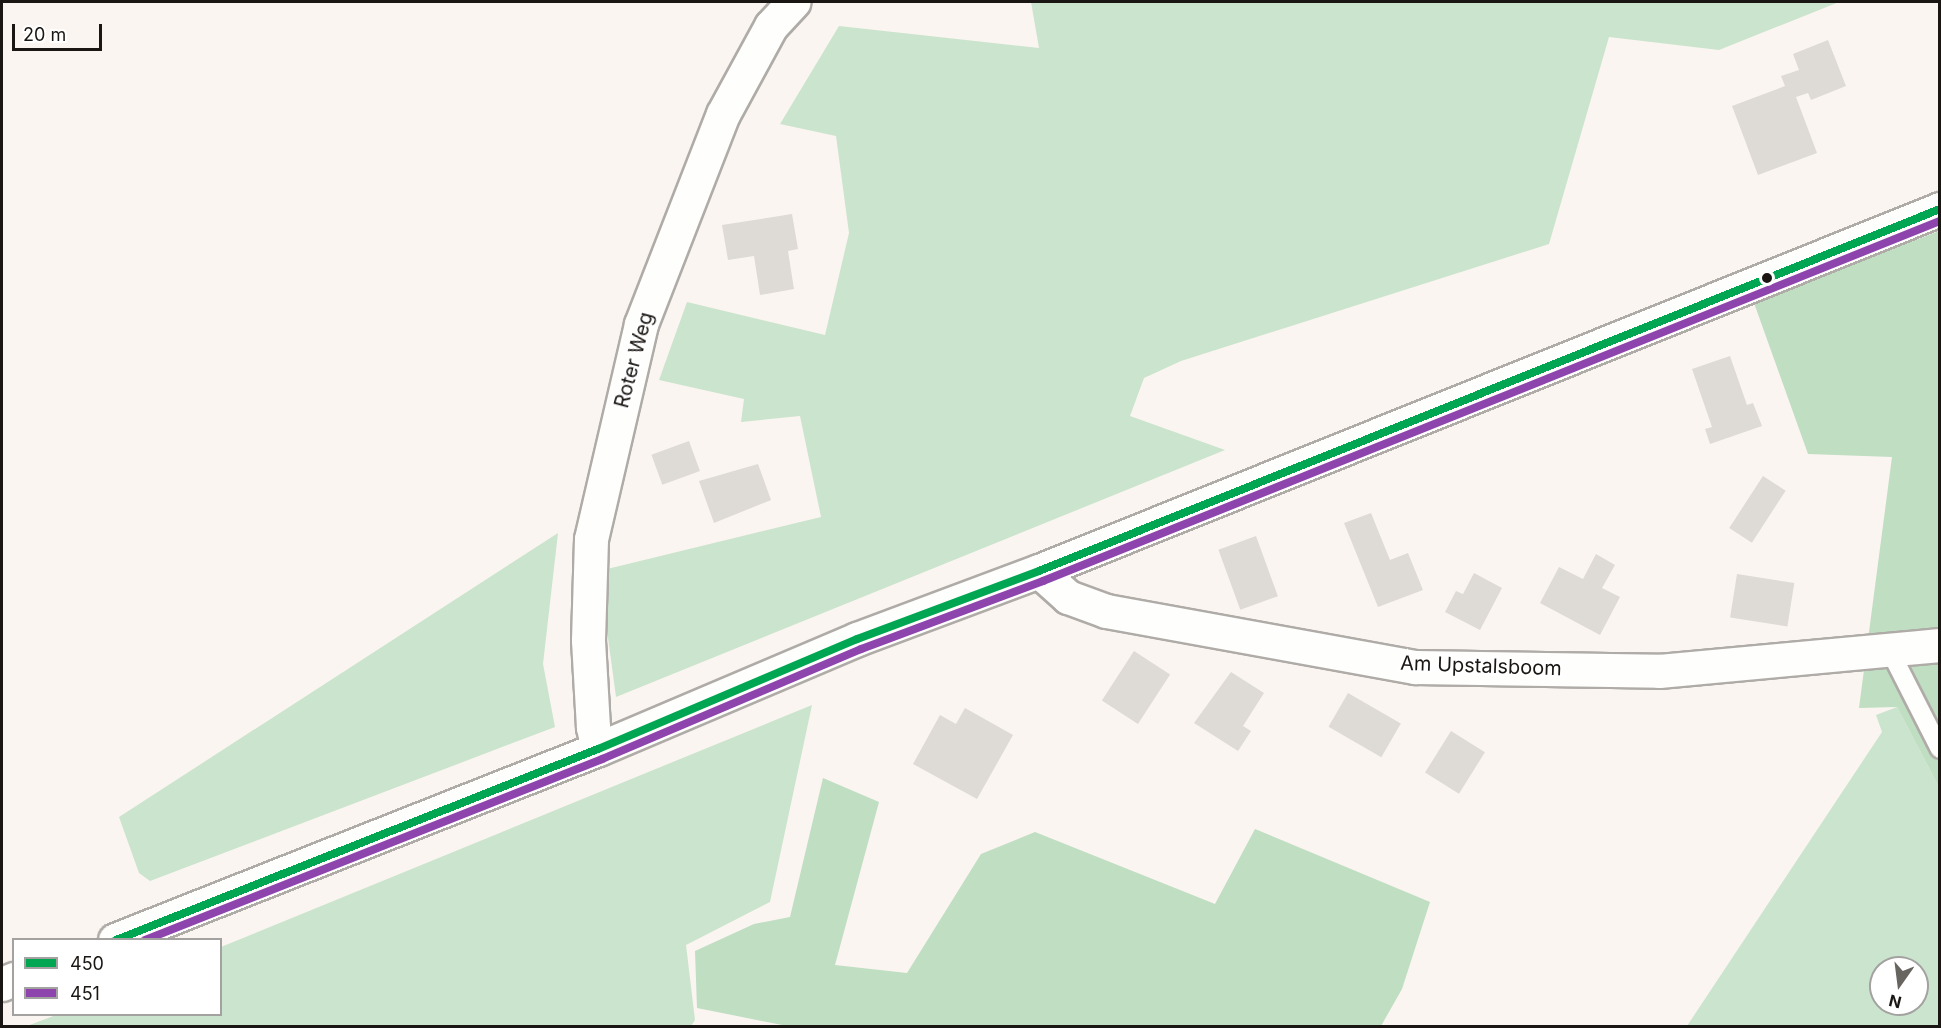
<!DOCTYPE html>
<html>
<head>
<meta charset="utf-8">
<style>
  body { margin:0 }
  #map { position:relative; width:1941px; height:1028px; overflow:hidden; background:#faf5f0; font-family:Inter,sans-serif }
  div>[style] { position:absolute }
  .green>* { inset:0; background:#cbe4cd }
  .forest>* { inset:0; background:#bfdec2 }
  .building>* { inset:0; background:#dedad6; transform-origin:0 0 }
  .roads { filter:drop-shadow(2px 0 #afaba7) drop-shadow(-2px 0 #afaba7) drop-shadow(0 2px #afaba7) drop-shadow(0 -2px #afaba7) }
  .service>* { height:18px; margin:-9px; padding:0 9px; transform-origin:9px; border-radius:9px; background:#fefefd }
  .minor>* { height:33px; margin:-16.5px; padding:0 16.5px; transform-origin:16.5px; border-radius:16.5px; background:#fefefd }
  .secondary>* { height:33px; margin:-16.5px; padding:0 16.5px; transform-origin:16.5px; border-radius:16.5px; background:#fefefd }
  .bus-1>* { height:8px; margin:-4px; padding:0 4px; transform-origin:4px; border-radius:4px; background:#00a651 }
  .bus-2>* { height:8px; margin:-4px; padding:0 4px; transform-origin:4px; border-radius:4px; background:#8e44ad }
  .dots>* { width:16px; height:16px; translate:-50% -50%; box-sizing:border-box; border:3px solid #fff; border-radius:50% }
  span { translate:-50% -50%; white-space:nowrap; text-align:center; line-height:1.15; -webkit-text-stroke:5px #fff; paint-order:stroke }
  .street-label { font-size:20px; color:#1a1613 }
  .frame { position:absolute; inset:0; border:3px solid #1a1613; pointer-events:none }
  .legend { position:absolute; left:12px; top:938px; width:210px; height:78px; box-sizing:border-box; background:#fff; border:2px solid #a3a2a1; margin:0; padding:8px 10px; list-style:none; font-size:18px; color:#1a1613 }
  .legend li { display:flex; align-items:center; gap:12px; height:30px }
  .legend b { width:30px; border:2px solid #a3a2a1 }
  .north { position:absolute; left:1869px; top:956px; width:60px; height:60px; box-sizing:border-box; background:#fff; border:2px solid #a3a2a1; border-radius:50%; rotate:194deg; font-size:16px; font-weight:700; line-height:24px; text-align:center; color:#1a1613 }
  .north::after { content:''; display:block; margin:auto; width:21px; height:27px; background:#686460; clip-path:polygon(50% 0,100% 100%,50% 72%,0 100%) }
  .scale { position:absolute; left:12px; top:24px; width:90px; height:27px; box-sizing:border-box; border:3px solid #1a1613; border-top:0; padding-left:8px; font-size:18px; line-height:21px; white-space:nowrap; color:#1a1613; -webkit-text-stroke:4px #fff; paint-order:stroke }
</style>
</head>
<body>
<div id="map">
  <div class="green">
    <div style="clip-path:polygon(1031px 2px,1839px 2px,1719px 50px,1609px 37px,1549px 244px,1181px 361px,1144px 378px,1130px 416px,1225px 450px,616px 697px,599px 571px,821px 517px,800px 416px,741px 422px,744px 399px,659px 380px,687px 302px,825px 335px,849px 233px,836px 136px,780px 124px,839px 26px,1039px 48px)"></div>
    <div style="clip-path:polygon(558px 533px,543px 664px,555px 727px,150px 881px,139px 873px,119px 817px)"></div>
    <div style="clip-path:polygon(812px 705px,770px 902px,686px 945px,695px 1020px,691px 1026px,27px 1026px,56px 1015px,220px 1014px,221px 947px)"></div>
    <div style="clip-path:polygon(evenodd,1897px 707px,1939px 787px,1939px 1026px,1687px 1026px,1882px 732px,1876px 715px,1897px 707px,1881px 968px,1917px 968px,1917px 1004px,1881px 1004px,1881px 968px)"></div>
  </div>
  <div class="forest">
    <div style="clip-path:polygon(1939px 231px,1939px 787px,1897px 707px,1859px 708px,1892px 457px,1808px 454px,1754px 303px)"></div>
    <div style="clip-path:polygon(823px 778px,879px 802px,835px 965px,907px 973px,981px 854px,1035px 832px,1215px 904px,1255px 829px,1430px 902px,1402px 989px,1381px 1026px,787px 1026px,697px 1008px,695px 951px,754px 924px,790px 917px)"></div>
  </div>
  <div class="building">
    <div style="clip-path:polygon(1828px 40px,1846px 86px,1811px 100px,1808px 93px,1796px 97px,1817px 153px,1758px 175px,1732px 106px,1785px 86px,1781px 76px,1799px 70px,1793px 54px)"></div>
    <div style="clip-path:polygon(792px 214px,798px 249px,788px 251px,794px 289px,760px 295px,754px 256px,728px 260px,722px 225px)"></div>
    <div style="clip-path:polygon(1730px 356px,1747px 405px,1753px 403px,1762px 426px,1710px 444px,1705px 429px,1712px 427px,1692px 369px)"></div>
    <div style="left:689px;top:441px;width:32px;height:40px;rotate:70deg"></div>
    <div style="clip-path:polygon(758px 464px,771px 500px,714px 523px,699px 481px)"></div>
    <div style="left:1763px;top:476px;width:27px;height:62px;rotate:33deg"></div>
    <div style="clip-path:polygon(1371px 513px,1390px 560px,1408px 553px,1423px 590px,1378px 607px,1344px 523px)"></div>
    <div style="left:1256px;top:536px;width:64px;height:40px;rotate:70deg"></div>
    <div style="clip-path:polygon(1596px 554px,1615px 565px,1602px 588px,1620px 597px,1600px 635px,1540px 603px,1559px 567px,1583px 579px)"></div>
    <div style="clip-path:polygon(1474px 573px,1502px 588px,1480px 630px,1445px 612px,1456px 591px,1463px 594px)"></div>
    <div style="left:1737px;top:574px;width:58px;height:44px;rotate:9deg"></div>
    <div style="left:1134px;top:651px;width:43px;height:59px;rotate:33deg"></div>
    <div style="clip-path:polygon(1231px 672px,1264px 693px,1243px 726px,1251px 731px,1238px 751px,1194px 723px)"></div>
    <div style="left:1348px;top:693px;width:61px;height:39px;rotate:30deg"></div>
    <div style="clip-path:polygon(965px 708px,1013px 735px,977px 799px,913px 764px,940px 715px,956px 724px)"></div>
    <div style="left:1451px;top:731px;width:40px;height:49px;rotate:32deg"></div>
  </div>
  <div class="roads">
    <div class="service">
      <div style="left:1889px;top:649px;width:112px;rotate:63deg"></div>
    </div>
    <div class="minor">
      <div style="left:1039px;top:571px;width:39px;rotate:42deg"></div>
      <div style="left:1068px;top:597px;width:40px;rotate:20.2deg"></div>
      <div style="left:1106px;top:611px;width:314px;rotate:10.3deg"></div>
      <div style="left:1415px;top:667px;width:244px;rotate:0.9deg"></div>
      <div style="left:1659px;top:671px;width:282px;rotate:-5.3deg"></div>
      <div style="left:598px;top:749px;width:23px;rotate:-103deg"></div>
      <div style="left:593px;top:727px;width:87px;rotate:-93.3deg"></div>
      <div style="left:588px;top:640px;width:101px;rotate:-88.3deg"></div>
      <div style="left:591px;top:539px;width:221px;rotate:-76.9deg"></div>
      <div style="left:641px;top:324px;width:225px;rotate:-68.7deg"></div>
      <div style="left:723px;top:114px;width:100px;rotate:-61.4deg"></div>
      <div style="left:771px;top:26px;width:33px;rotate:-47deg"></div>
    </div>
    <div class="secondary">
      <div style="left:115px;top:940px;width:519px;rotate:-21.58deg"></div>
      <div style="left:598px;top:749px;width:281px;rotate:-23deg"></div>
      <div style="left:857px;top:639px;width:194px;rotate:-20.5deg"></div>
      <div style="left:1039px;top:571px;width:971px;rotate:-21.89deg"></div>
      <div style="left:2px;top:984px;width:13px;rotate:-23deg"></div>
    </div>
  </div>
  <div class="bus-1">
    <div style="left:116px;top:940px;width:518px;rotate:-21.62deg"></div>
    <div style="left:598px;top:749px;width:281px;rotate:-23deg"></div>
    <div style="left:857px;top:639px;width:194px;rotate:-20.5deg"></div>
    <div style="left:1039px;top:571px;width:971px;rotate:-21.89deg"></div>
  </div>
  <div class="bus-2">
    <div style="left:145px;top:940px;width:492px;rotate:-21.6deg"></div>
    <div style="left:602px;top:759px;width:281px;rotate:-23deg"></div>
    <div style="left:861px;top:649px;width:194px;rotate:-20.5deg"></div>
    <div style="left:1043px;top:581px;width:967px;rotate:-21.87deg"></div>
  </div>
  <div class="dots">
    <div style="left:1767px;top:278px;background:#1a1613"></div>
  </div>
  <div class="street-label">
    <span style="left:634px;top:360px;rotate:-75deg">Roter Weg</span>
    <span style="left:1481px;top:666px;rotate:2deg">Am Upstalsboom</span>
  </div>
  <div class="frame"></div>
  <ul class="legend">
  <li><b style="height:8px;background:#00a651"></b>450</li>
  <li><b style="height:8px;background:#8e44ad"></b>451</li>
  </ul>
  <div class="north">N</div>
  <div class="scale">20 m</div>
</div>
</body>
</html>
